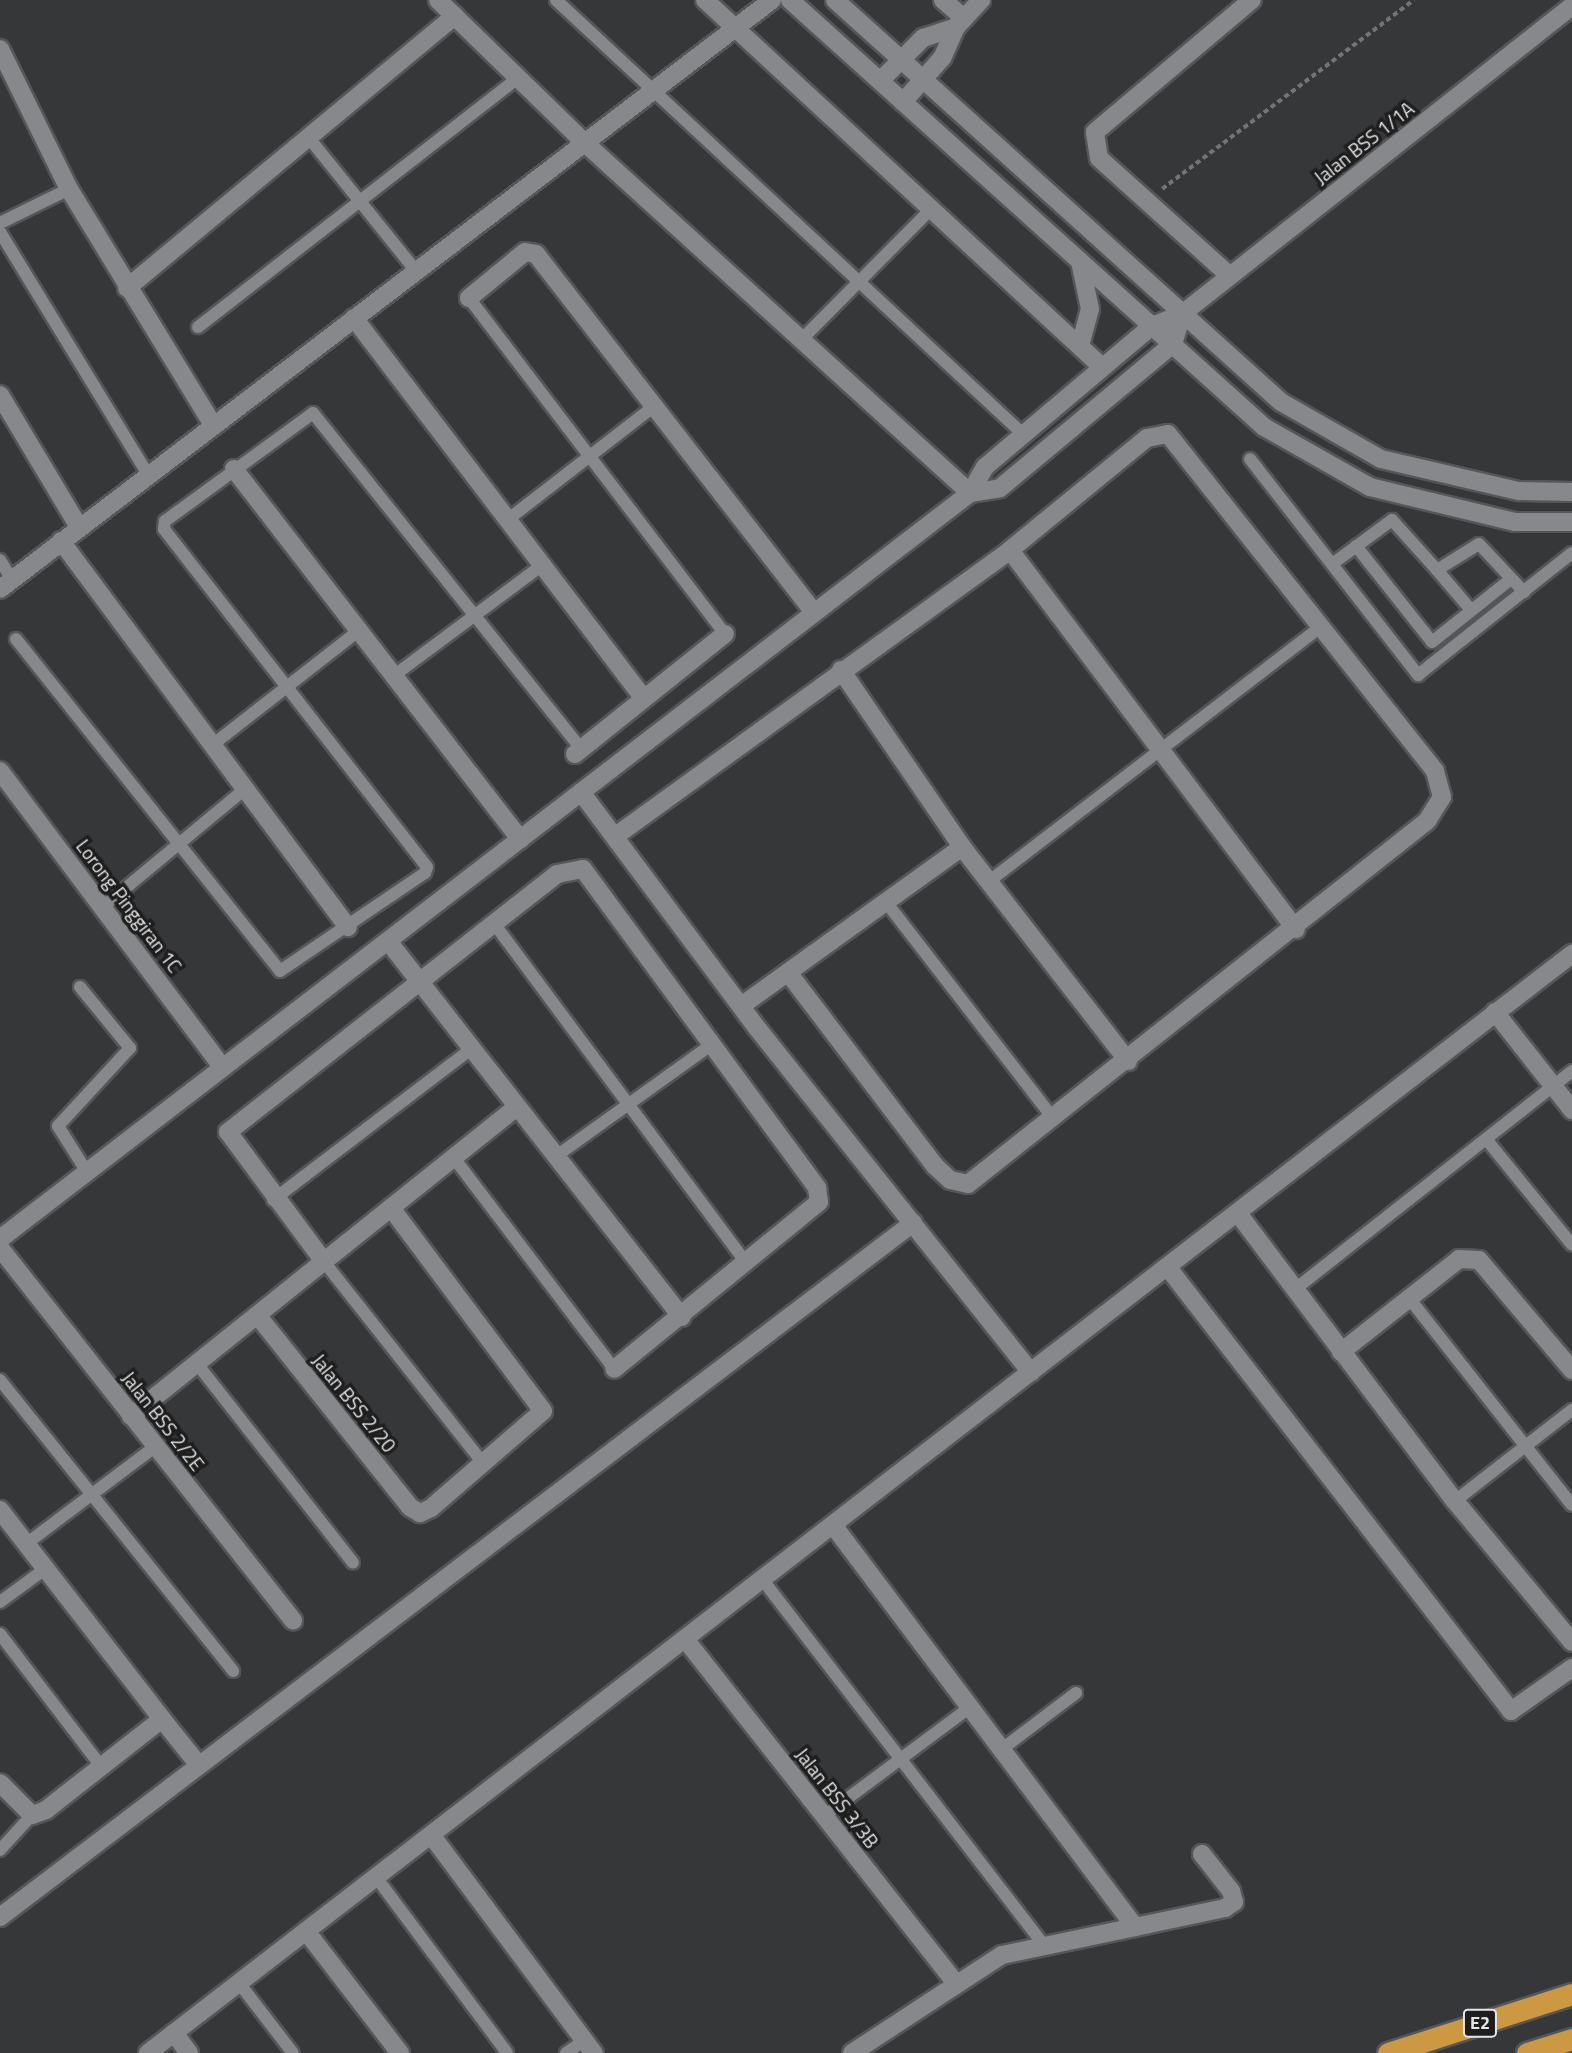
<!DOCTYPE html>
<html>
<head>
<meta charset="utf-8">
<style>
  body { margin:0 }
  #map { position:relative; width:1572px; height:2053px; overflow:hidden; background:#363739; font-family:"Titillium Web",sans-serif }
  div>[style] { position:absolute }
  .path>* { height:3.5px; margin-top:-1.75px; transform-origin:0; background:repeating-linear-gradient(90deg,#737476 0 5px,transparent 0 8.5px) }
  .roads { filter:drop-shadow(2px 0 #555658) drop-shadow(-2px 0 #555658) drop-shadow(0 2px #555658) drop-shadow(0 -2px #555658) }
  .lane>* { height:12px; margin:-6px; padding:0 6px; transform-origin:6px; border-radius:6px; background:#87888b }
  .street>* { height:18px; margin:-9px; padding:0 9px; transform-origin:9px; border-radius:9px; background:#87888b }
  .secondary>* { height:18px; margin:-9px; padding:0 9px; transform-origin:9px; border-radius:9px; background:#87888b }
  .highway>* { height:21px; margin:-10.5px; padding:0 10.5px; transform-origin:10.5px; border-radius:10.5px; background:#cc9942 }
  span { translate:-50% -50%; white-space:nowrap; text-align:center; line-height:1.15; -webkit-text-stroke:7px #1e1e1f; paint-order:stroke }
  .shield-label span { padding:2px 5px; background:#1e1e1f; border:2px solid; border-radius:5px; -webkit-text-stroke-width:0 }
  .shield-label { font-size:18px; color:#e5e6e7; font-weight:700 }
  .street-label { font-size:19px; color:#e5e6e7 }
</style>
</head>
<body>
<div id="map">
  <div class="path">
    <div style="left:1162px;top:189px;width:315px;rotate:-36.9deg"></div>
  </div>
  <div class="roads">
    <div class="lane">
      <div style="left:556px;top:0;width:638px;rotate:42.9deg"></div>
      <div style="left:309px;top:138px;width:169px;rotate:51.2deg"></div>
      <div style="left:0;top:223px;width:77px;rotate:-26.2deg"></div>
      <div style="left:0;top:232px;width:284px;rotate:58.6deg"></div>
      <div style="left:469px;top:298px;width:422px;rotate:52.7deg"></div>
      <div style="left:198px;top:327px;width:408px;rotate:-37.9deg"></div>
      <div style="left:805px;top:336px;width:182px;rotate:-45.2deg"></div>
      <div style="left:1250px;top:459px;width:274px;rotate:52.1deg"></div>
      <div style="left:1418px;top:675px;width:196px;rotate:-38.4deg"></div>
      <div style="left:506px;top:521px;width:187px;rotate:-37.8deg"></div>
      <div style="left:1356px;top:546px;width:122px;rotate:51.6deg"></div>
      <div style="left:1432px;top:642px;width:101px;rotate:-38.6deg"></div>
      <div style="left:0;top:560px;width:23px;rotate:59deg"></div>
      <div style="left:1335px;top:562px;width:71px;rotate:-36.4deg"></div>
      <div style="left:1392px;top:520px;width:67px;rotate:48deg"></div>
      <div style="left:1437px;top:570px;width:49px;rotate:-31.8deg"></div>
      <div style="left:1479px;top:544px;width:66px;rotate:46.8deg"></div>
      <div style="left:1437px;top:570px;width:52px;rotate:49.6deg"></div>
      <div style="left:16px;top:639px;width:424px;rotate:51.5deg"></div>
      <div style="left:280px;top:971px;width:175px;rotate:-34.1deg"></div>
      <div style="left:425px;top:873px;width:6px;rotate:-72deg"></div>
      <div style="left:427px;top:867px;width:428px;rotate:-127.9deg"></div>
      <div style="left:164px;top:529px;width:8px;rotate:-83deg"></div>
      <div style="left:165px;top:521px;width:183px;rotate:-36.1deg"></div>
      <div style="left:313px;top:413px;width:430px;rotate:51.4deg"></div>
      <div style="left:392px;top:677px;width:186px;rotate:-36.7deg"></div>
      <div style="left:211px;top:746px;width:185px;rotate:-38deg"></div>
      <div style="left:988px;top:882px;width:422px;rotate:-37.5deg"></div>
      <div style="left:886px;top:902px;width:274px;rotate:52.3deg"></div>
      <div style="left:104px;top:906px;width:183px;rotate:-39.7deg"></div>
      <div style="left:493px;top:922px;width:426px;rotate:53.4deg"></div>
      <div style="left:80px;top:987px;width:79px;rotate:50.7deg"></div>
      <div style="left:130px;top:1048px;width:106px;rotate:132.7deg"></div>
      <div style="left:58px;top:1126px;width:54px;rotate:57.8deg"></div>
      <div style="left:1486px;top:1139px;width:136px;rotate:50.9deg"></div>
      <div style="left:555px;top:1157px;width:192px;rotate:-35.7deg"></div>
      <div style="left:454px;top:1158px;width:265px;rotate:52.8deg"></div>
      <div style="left:273px;top:1200px;width:248px;rotate:-37.3deg"></div>
      <div style="left:325px;top:1263px;width:256px;rotate:51.7deg"></div>
      <div style="left:1294px;top:1290px;width:354px;rotate:-38.2deg"></div>
      <div style="left:1409px;top:1298px;width:263px;rotate:51.8deg"></div>
      <div style="left:198px;top:1365px;width:251px;rotate:51.9deg"></div>
      <div style="left:0;top:1380px;width:373px;rotate:51.3deg"></div>
      <div style="left:1455px;top:1501px;width:148px;rotate:-37.9deg"></div>
      <div style="left:26px;top:1544px;width:163px;rotate:-37deg"></div>
      <div style="left:762px;top:1579px;width:464px;rotate:52.4deg"></div>
      <div style="left:0;top:1602px;width:56px;rotate:-36.3deg"></div>
      <div style="left:0;top:1634px;width:166px;rotate:52.6deg"></div>
      <div style="left:1002px;top:1749px;width:93px;rotate:-37.1deg"></div>
      <div style="left:824px;top:1816px;width:182px;rotate:-36.7deg"></div>
      <div style="left:0;top:1850px;width:47px;rotate:-47.6deg"></div>
      <div style="left:376px;top:1877px;width:219px;rotate:53.3deg"></div>
      <div style="left:239px;top:1983px;width:88px;rotate:52.4deg"></div>
      <div style="left:566px;top:2053px;width:22px;rotate:-34deg"></div>
    </div>
    <div class="street">
      <div style="left:438px;top:0;width:205px;rotate:44.2deg"></div>
      <div style="left:585px;top:143px;width:520px;rotate:42.27deg"></div>
      <div style="left:705px;top:0;width:541px;rotate:42.75deg"></div>
      <div style="left:943px;top:0;width:28px;rotate:41deg"></div>
      <div style="left:956px;top:27px;width:37px;rotate:-47deg"></div>
      <div style="left:0;top:49px;width:156px;rotate:63.8deg"></div>
      <div style="left:69px;top:189px;width:274px;rotate:58.6deg"></div>
      <div style="left:880px;top:81px;width:61px;rotate:-45deg"></div>
      <div style="left:923px;top:38px;width:35px;rotate:-18deg"></div>
      <div style="left:956px;top:27px;width:34px;rotate:114deg"></div>
      <div style="left:942px;top:58px;width:59px;rotate:131.6deg"></div>
      <div style="left:1230px;top:276px;width:176px;rotate:-138deg"></div>
      <div style="left:1099px;top:158px;width:26px;rotate:-99deg"></div>
      <div style="left:1095px;top:132px;width:205px;rotate:-40.1deg"></div>
      <div style="left:127px;top:288px;width:426px;rotate:-39.7deg"></div>
      <div style="left:469px;top:298px;width:72px;rotate:-39.4deg"></div>
      <div style="left:525px;top:252px;width:11px;rotate:10deg"></div>
      <div style="left:536px;top:254px;width:454px;rotate:52.2deg"></div>
      <div style="left:354px;top:318px;width:477px;rotate:52.7deg"></div>
      <div style="left:1080px;top:346px;width:38px;rotate:-75deg"></div>
      <div style="left:1090px;top:309px;width:49px;rotate:-101.8deg"></div>
      <div style="left:0;top:395px;width:154px;rotate:59.1deg"></div>
      <div style="left:234px;top:469px;width:468px;rotate:52.3deg"></div>
      <div style="left:970px;top:493px;width:30px;rotate:-9deg"></div>
      <div style="left:1000px;top:488px;width:225px;rotate:-39.8deg"></div>
      <div style="left:1173px;top:344px;width:31px;rotate:-73deg"></div>
      <div style="left:61px;top:541px;width:481px;rotate:53.4deg"></div>
      <div style="left:1010px;top:550px;width:475px;rotate:53deg"></div>
      <div style="left:0;top:589px;width:971px;rotate:-37.34deg"></div>
      <div style="left:841px;top:670px;width:214px;rotate:55.6deg"></div>
      <div style="left:962px;top:847px;width:271px;rotate:52.2deg"></div>
      <div style="left:575px;top:754px;width:192px;rotate:-38.7deg"></div>
      <div style="left:0;top:771px;width:371px;rotate:53.1deg"></div>
      <div style="left:581px;top:792px;width:294px;rotate:53.3deg"></div>
      <div style="left:757px;top:1028px;width:440px;rotate:51.5deg"></div>
      <div style="left:617px;top:835px;width:485px;rotate:-35.9deg"></div>
      <div style="left:1010px;top:550px;width:177px;rotate:-39.3deg"></div>
      <div style="left:1147px;top:438px;width:21px;rotate:-11deg"></div>
      <div style="left:1168px;top:434px;width:430px;rotate:51.6deg"></div>
      <div style="left:1435px;top:771px;width:27px;rotate:75deg"></div>
      <div style="left:1442px;top:797px;width:28px;rotate:122deg"></div>
      <div style="left:1427px;top:821px;width:585px;rotate:141.66deg"></div>
      <div style="left:968px;top:1184px;width:18px;rotate:-167deg"></div>
      <div style="left:950px;top:1180px;width:21px;rotate:-137deg"></div>
      <div style="left:935px;top:1166px;width:243px;rotate:-127.2deg"></div>
      <div style="left:388px;top:941px;width:477px;rotate:52deg"></div>
      <div style="left:741px;top:1006px;width:272px;rotate:-35.7deg"></div>
      <div style="left:1495px;top:1012px;width:125px;rotate:51.8deg"></div>
      <div style="left:1240px;top:1216px;width:357px;rotate:53deg"></div>
      <div style="left:1455px;top:1501px;width:183px;rotate:50.3deg"></div>
      <div style="left:0;top:1239px;width:1224px;rotate:-37.56deg"></div>
      <div style="left:970px;top:493px;width:30px;rotate:-60deg"></div>
      <div style="left:985px;top:467px;width:219px;rotate:-40.2deg"></div>
      <div style="left:1152px;top:326px;width:32px;rotate:-22deg"></div>
      <div style="left:1182px;top:314px;width:497px;rotate:-38.3deg"></div>
      <div style="left:0;top:1248px;width:474px;rotate:51.8deg"></div>
      <div style="left:325px;top:1263px;width:163px;rotate:-126.5deg"></div>
      <div style="left:228px;top:1132px;width:418px;rotate:-38.1deg"></div>
      <div style="left:557px;top:874px;width:26px;rotate:-11deg"></div>
      <div style="left:583px;top:869px;width:396px;rotate:53.7deg"></div>
      <div style="left:817px;top:1188px;width:14px;rotate:82deg"></div>
      <div style="left:819px;top:1202px;width:264px;rotate:140.8deg"></div>
      <div style="left:1169px;top:1269px;width:559px;rotate:52.27deg"></div>
      <div style="left:1511px;top:1711px;width:75px;rotate:-35.2deg"></div>
      <div style="left:258px;top:1316px;width:244px;rotate:51.5deg"></div>
      <div style="left:410px;top:1507px;width:12px;rotate:31deg"></div>
      <div style="left:420px;top:1513px;width:12px;rotate:-24deg"></div>
      <div style="left:431px;top:1508px;width:148px;rotate:-40.9deg"></div>
      <div style="left:543px;top:1411px;width:254px;rotate:-126.8deg"></div>
      <div style="left:1341px;top:1352px;width:150px;rotate:-38.2deg"></div>
      <div style="left:1459px;top:1259px;width:20px;rotate:3deg"></div>
      <div style="left:1479px;top:1260px;width:144px;rotate:49.8deg"></div>
      <div style="left:131px;top:1416px;width:493px;rotate:-38.7deg"></div>
      <div style="left:0;top:1510px;width:264px;rotate:52.2deg"></div>
      <div style="left:162px;top:1719px;width:147px;rotate:141.9deg"></div>
      <div style="left:46px;top:1810px;width:15px;rotate:160deg"></div>
      <div style="left:32px;top:1815px;width:45px;rotate:-135deg"></div>
      <div style="left:833px;top:1525px;width:503px;rotate:53.08deg"></div>
      <div style="left:685px;top:1639px;width:438px;rotate:51.8deg"></div>
      <div style="left:162px;top:1719px;width:58px;rotate:51.3deg"></div>
      <div style="left:432px;top:1836px;width:271px;rotate:53.3deg"></div>
      <div style="left:0;top:1917px;width:1147px;rotate:-37.24deg"></div>
      <div style="left:306px;top:1931px;width:154px;rotate:52.4deg"></div>
      <div style="left:174px;top:2033px;width:25px;rotate:53deg"></div>
      <div style="left:148px;top:2053px;width:1799px;rotate:-37.66deg"></div>
      <div style="left:852px;top:2053px;width:179px;rotate:-33.2deg"></div>
      <div style="left:1002px;top:1955px;width:228px;rotate:-11.9deg"></div>
      <div style="left:1225px;top:1908px;width:11px;rotate:-34deg"></div>
      <div style="left:1234px;top:1902px;width:11px;rotate:-105deg"></div>
      <div style="left:1231px;top:1891px;width:47px;rotate:-128.1deg"></div>
    </div>
    <div class="secondary">
      <div style="left:790px;top:0;width:638px;rotate:42.01deg"></div>
      <div style="left:1264px;top:427px;width:122px;rotate:29.5deg"></div>
      <div style="left:1370px;top:487px;width:149px;rotate:13.6deg"></div>
      <div style="left:1515px;top:522px;width:57px"></div>
      <div style="left:835px;top:0;width:600px;rotate:42.03deg"></div>
      <div style="left:1281px;top:402px;width:115px;rotate:29.7deg"></div>
      <div style="left:1381px;top:459px;width:142px;rotate:13.1deg"></div>
      <div style="left:1519px;top:491px;width:53px;rotate:1.1deg"></div>
    </div>
    <div class="highway">
      <div style="left:1388px;top:2053px;width:193px;rotate:-17.8deg"></div>
      <div style="left:1527px;top:2053px;width:47px;rotate:-17.3deg"></div>
    </div>
  </div>
  <div class="shield-label">
    <span style="left:1480px;top:2023px">E2</span>
  </div>
  <div class="street-label">
    <span style="left:1364px;top:143px;rotate:-38deg">Jalan BSS 1/1A</span>
    <span style="left:129px;top:906px;rotate:53deg">Lorong Pinggiran 1C</span>
    <span style="left:354px;top:1403px;rotate:51deg">Jalan BSS 2/20</span>
    <span style="left:163px;top:1421px;rotate:52deg">Jalan BSS 2/2E</span>
    <span style="left:837px;top:1798px;rotate:52deg">Jalan BSS 3/3B</span>
  </div>
</div>
</body>
</html>
